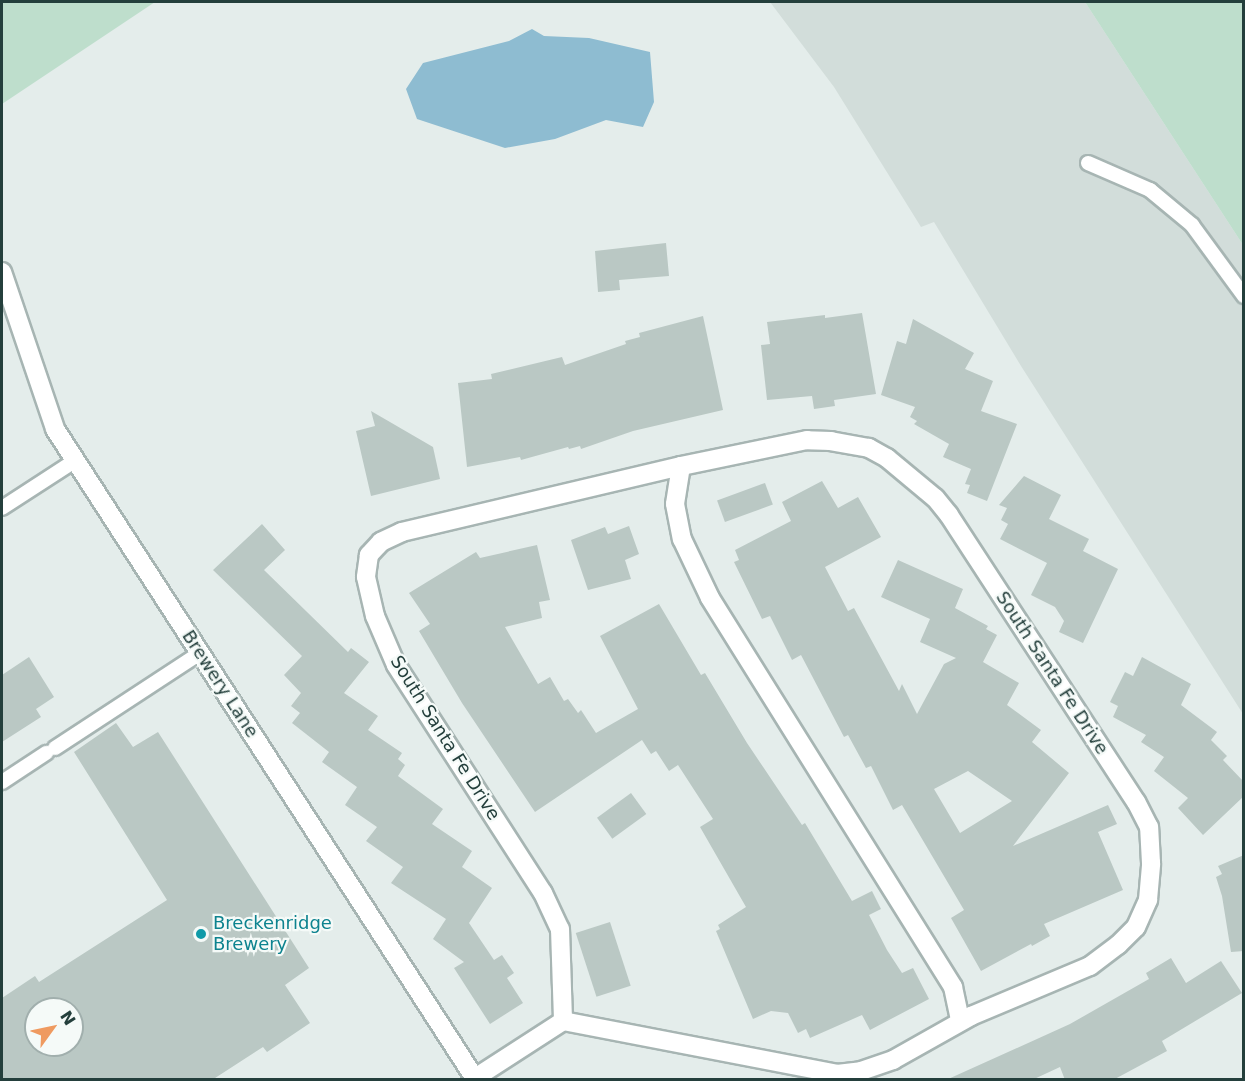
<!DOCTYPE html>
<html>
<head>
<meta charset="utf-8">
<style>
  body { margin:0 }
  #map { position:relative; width:1245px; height:1081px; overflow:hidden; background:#e4edeb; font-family:"DejaVu Sans",sans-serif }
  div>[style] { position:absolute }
  .built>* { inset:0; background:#d2ddda }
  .green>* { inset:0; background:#bedecc }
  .water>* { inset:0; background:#8ebcd1 }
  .building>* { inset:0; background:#bac8c4; transform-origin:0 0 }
  .roads { filter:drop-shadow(2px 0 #a7b5b3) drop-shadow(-2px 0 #a7b5b3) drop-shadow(0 2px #a7b5b3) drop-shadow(0 -2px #a7b5b3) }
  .service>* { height:14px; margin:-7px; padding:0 7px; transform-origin:7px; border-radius:7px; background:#fff }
  .minor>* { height:18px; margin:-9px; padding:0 9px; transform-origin:9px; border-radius:9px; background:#fff }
  .dots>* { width:16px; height:16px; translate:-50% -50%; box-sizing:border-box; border:3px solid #f5faf8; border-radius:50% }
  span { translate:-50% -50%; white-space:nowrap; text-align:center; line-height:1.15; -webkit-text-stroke:4.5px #f5faf8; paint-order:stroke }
  .street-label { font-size:18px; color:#243f3c }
  .culture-label { font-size:18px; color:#0d838f }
  .left { translate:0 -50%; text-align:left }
  .frame { position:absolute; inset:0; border:3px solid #243f3c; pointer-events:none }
  .north { position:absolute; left:24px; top:997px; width:60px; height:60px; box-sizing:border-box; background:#f5faf8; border:2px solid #a1afad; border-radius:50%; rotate:57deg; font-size:16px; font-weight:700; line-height:24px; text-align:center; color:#243f3c }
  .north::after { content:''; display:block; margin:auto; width:21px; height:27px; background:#ef9a60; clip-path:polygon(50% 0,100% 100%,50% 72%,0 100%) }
</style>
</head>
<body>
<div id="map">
  <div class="built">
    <div style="clip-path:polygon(770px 2px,1085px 2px,1243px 245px,1243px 714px,1021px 366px,934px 222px,921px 227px,834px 87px)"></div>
  </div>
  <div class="green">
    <div style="clip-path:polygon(2px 2px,155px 2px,2px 104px)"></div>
    <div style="clip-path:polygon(1085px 2px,1243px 2px,1243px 245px)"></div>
  </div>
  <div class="water">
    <div style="clip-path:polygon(532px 29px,544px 36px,589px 38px,650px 52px,654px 102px,643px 127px,606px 120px,555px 139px,505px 148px,417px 119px,406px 89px,423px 63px,509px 41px)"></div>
  </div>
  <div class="building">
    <div style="clip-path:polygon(666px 243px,669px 276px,619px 280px,620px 290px,598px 292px,595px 251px)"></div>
    <div style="clip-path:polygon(862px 313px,876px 394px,834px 400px,835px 406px,814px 409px,812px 396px,767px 400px,761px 345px,770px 344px,767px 322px,825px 315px,825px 318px)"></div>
    <div style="clip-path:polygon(703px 316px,723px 410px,633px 431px,581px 449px,580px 446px,569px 449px,568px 447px,521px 460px,520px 457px,467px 467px,458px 383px,492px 379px,491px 374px,562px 357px,565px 365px,626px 344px,625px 341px,640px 337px,639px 333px)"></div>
    <div style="clip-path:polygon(913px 319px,974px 353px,965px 369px,993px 381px,981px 411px,1017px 424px,987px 501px,967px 493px,970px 485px,965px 484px,971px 469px,943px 457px,949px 444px,914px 424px,917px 421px,910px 417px,915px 407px,881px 395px,897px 341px,906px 344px)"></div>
    <div style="clip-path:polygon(371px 411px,433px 447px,440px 479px,371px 496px,356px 431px,375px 426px)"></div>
    <div style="clip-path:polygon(1024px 476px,1061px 495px,1049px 519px,1089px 539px,1083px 551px,1118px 569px,1083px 643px,1059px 632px,1064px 621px,1055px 607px,1031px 595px,1047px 563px,1000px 539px,1008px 524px,1001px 520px,1007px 508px,999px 505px)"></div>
    <div style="clip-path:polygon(evenodd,822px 481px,838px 508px,858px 497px,881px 537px,825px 567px,848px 611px,854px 608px,899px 691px,902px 684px,917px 714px,944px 664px,956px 658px,920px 642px,930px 619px,881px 597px,898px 560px,963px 589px,955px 608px,988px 626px,986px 629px,997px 635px,983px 662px,1019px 683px,1007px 705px,1041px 730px,1032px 742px,1069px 773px,1013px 846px,1108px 805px,1117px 824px,1098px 832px,1123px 890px,1044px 924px,1050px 936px,1032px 946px,1031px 944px,981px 971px,951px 918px,964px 910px,902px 805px,893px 810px,871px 766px,866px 768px,848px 735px,844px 737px,801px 655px,792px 660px,770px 616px,762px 619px,734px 562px,739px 560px,735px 550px,791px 521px,782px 502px,822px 481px,968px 771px,1012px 801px,960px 833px,934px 789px,968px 771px)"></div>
    <div style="left:765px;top:483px;width:23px;height:51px;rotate:70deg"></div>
    <div style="clip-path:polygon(262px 524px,285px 550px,264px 570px,348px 652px,351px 648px,369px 662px,344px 693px,378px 716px,368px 730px,402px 753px,398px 759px,405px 765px,398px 776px,443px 809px,432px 824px,472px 851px,462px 867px,492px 888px,469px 923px,494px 960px,502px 955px,514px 973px,507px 978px,523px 1003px,490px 1024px,454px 968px,464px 962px,433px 939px,446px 919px,391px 883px,403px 867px,366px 841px,377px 827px,345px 805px,357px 787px,322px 762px,329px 752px,292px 723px,300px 713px,291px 706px,301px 693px,284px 675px,302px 656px,213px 570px)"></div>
    <div style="clip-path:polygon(629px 526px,639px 554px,625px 560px,631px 579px,588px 590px,571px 540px,605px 527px,608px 534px)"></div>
    <div style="clip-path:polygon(537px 545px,550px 600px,539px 602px,542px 618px,505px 627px,538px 684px,550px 677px,564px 701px,568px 699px,578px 713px,581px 710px,596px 733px,638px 709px,600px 636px,659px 604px,701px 675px,705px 673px,747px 743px,802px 825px,805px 823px,852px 901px,872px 891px,881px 909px,869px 915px,887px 950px,902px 973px,913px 968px,929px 999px,870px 1030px,862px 1015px,810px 1038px,806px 1029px,798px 1033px,788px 1013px,771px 1011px,753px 1019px,716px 931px,720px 929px,718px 925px,746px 907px,700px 827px,713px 819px,678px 765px,669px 771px,656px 751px,651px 754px,642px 740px,535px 812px,462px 703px,419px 631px,430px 624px,409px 593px,476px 552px,480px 558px)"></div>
    <div style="clip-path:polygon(29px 657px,54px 697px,36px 709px,41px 717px,2px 742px,2px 675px)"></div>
    <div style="clip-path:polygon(1142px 657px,1191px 684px,1181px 705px,1217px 732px,1211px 740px,1227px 756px,1223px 760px,1244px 782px,1244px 796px,1203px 835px,1178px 808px,1188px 798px,1154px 771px,1164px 757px,1141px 742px,1146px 735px,1113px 717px,1118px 706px,1110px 702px,1125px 672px,1133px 676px)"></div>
    <div style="clip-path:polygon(evenodd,116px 723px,133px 747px,158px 732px,309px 968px,285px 985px,310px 1023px,267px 1052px,263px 1047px,212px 1080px,2px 1080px,2px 998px,35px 976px,39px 982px,167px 900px,74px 752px,116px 723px,36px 1009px,72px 1009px,72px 1045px,36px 1045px,36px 1009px)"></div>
    <div style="left:631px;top:793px;width:26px;height:42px;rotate:54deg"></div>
    <div style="clip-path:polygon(1244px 855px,1244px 951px,1231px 952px,1222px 896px,1216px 877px,1222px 874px,1218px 866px)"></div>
    <div style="left:610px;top:922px;width:67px;height:36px;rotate:72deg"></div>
    <div style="clip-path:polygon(1171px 958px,1186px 983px,1221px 961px,1242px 993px,1162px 1041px,1167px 1051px,1113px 1080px,1065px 1080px,1060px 1067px,1032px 1080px,946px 1080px,1070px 1024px,1149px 979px,1146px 973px)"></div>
  </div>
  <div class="roads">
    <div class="service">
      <div style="left:1088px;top:163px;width:68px;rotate:23.5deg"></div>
      <div style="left:1150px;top:190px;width:55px;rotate:39.8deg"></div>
      <div style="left:1192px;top:225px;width:88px;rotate:53.8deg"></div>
      <div style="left:2px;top:508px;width:88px;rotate:-33deg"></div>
      <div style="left:55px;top:748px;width:173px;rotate:-33.2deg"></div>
      <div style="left:2px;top:782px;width:53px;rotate:-33.4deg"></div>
    </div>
    <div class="minor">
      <div style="left:2px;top:272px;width:166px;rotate:71.3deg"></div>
      <div style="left:55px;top:429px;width:775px;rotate:57.11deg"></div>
      <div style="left:681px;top:466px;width:38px;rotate:99deg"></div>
      <div style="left:675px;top:504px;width:36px;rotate:79deg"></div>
      <div style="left:682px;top:539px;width:65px;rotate:64.6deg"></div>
      <div style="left:710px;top:598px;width:459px;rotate:58deg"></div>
      <div style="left:953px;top:987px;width:35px;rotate:78deg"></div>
      <div style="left:475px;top:1078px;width:105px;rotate:-32.9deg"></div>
      <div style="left:563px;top:1021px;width:279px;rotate:10.9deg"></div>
      <div style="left:837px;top:1074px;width:24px;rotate:-7deg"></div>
      <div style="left:861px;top:1071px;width:34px;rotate:-19deg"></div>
      <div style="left:893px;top:1060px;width:90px;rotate:-29.4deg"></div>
      <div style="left:971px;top:1016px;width:129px;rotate:-22.8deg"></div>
      <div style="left:1090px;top:966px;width:35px;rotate:-37deg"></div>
      <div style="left:1118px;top:945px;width:25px;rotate:-45deg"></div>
      <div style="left:1136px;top:927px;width:30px;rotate:-66deg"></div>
      <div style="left:1148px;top:900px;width:37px;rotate:-85deg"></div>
      <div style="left:1151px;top:863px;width:36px;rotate:-93deg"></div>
      <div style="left:1149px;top:827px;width:28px;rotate:-117deg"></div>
      <div style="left:1136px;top:802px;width:343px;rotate:-123.1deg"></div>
      <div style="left:949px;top:515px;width:22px;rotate:-129deg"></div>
      <div style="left:935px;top:498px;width:62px;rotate:-140.2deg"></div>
      <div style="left:887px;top:458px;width:21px;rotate:-151deg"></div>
      <div style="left:869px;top:448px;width:39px;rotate:-170deg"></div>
      <div style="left:831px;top:441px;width:24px;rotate:-178deg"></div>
      <div style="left:807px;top:440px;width:129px;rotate:168.3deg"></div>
      <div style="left:681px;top:466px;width:287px;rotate:166.7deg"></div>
      <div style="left:402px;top:532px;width:23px;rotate:155deg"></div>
      <div style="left:381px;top:542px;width:18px;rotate:133deg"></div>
      <div style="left:369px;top:555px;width:22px;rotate:98deg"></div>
      <div style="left:366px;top:577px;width:40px;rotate:77deg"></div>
      <div style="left:375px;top:616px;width:53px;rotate:66.8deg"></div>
      <div style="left:396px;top:665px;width:271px;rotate:57.2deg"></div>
      <div style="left:543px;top:893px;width:40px;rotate:65deg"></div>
      <div style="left:560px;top:929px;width:92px;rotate:88.1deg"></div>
    </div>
  </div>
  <div class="dots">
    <div style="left:201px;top:934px;background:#0f9aa8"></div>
  </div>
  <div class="street-label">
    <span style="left:1052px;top:673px;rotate:57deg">South Santa Fe Drive</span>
    <span style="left:220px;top:684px;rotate:57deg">Brewery Lane</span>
    <span style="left:445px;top:738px;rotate:58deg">South Santa Fe Drive</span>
  </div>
  <div class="culture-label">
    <span class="left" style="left:213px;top:934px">Breckenridge<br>Brewery</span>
  </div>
  <div class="frame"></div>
  <div class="north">N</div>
</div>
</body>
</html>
